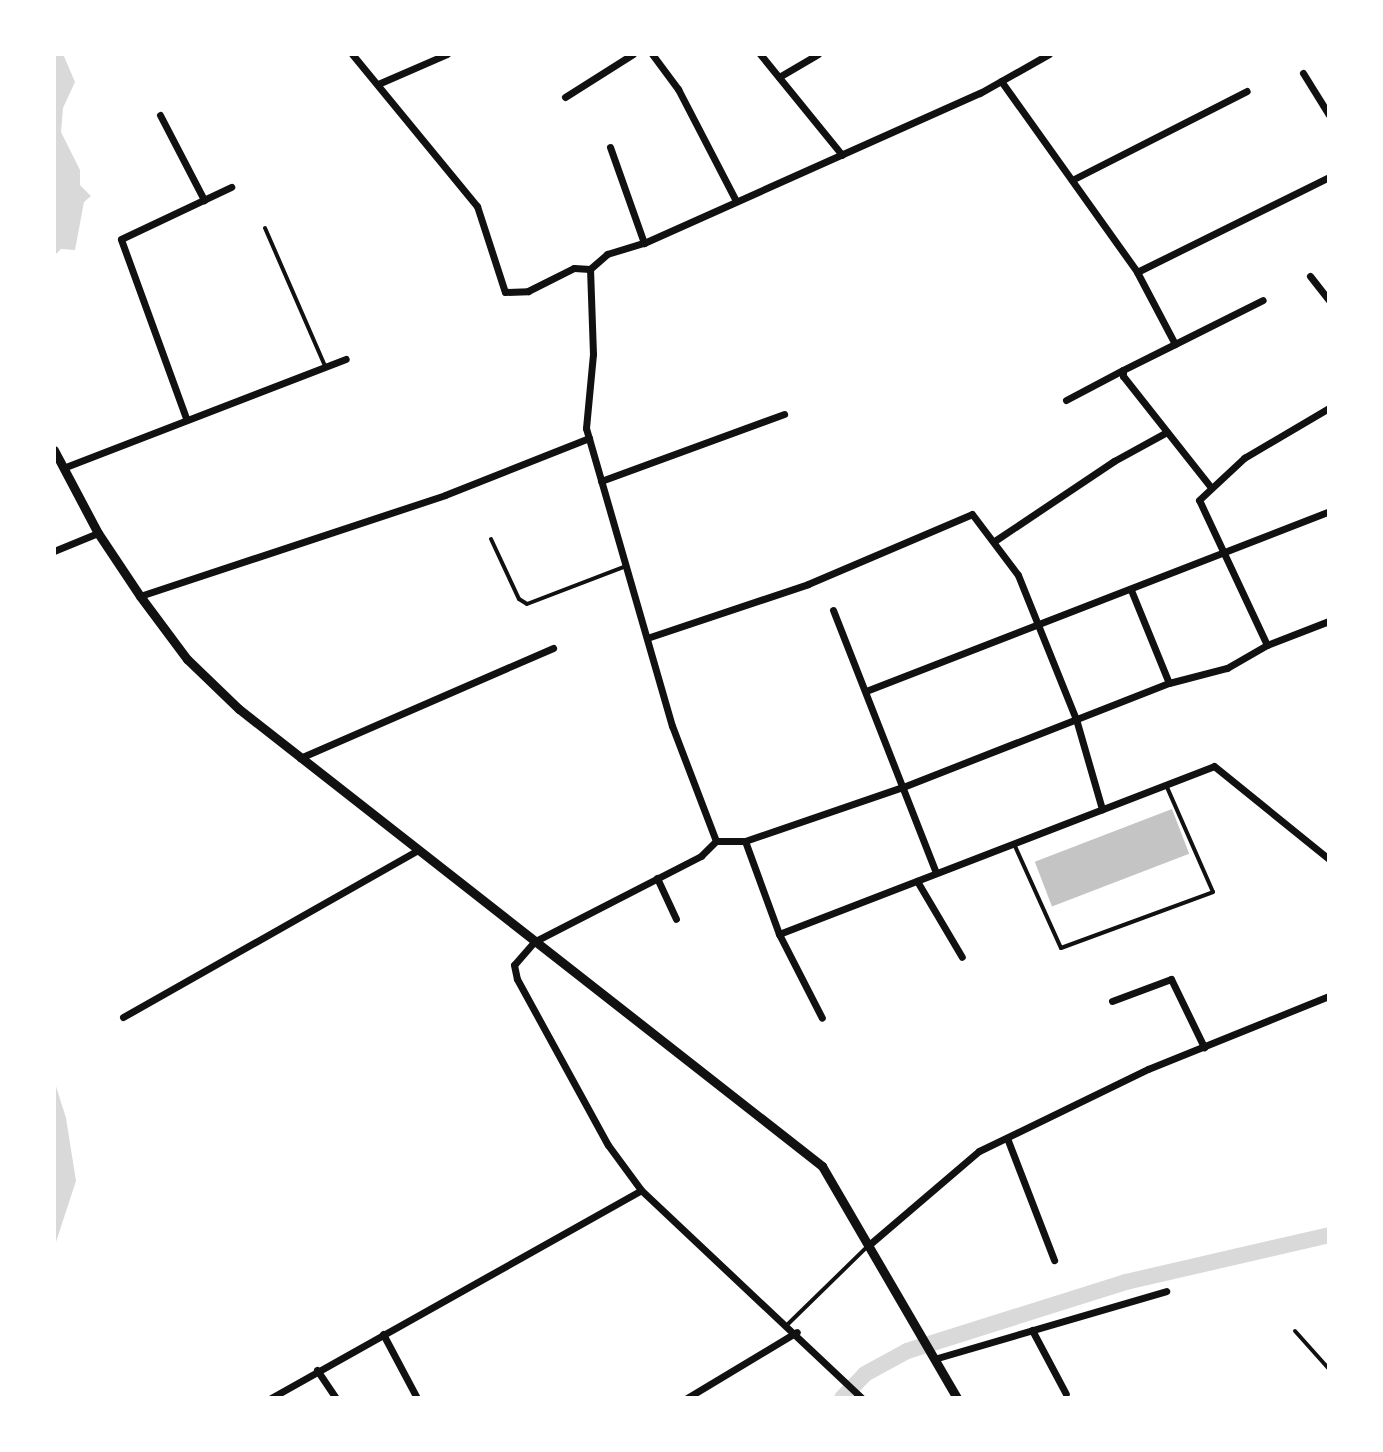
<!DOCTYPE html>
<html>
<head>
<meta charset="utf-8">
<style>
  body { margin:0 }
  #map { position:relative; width:1383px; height:1452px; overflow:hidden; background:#fff; font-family:"Work Sans",sans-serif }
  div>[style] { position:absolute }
  .water>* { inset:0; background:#d9d9d9 }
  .canal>* { height:16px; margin:-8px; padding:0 8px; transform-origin:8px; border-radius:8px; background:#d9d9d9 }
  .building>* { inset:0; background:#c4c4c4; transform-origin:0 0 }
  .service>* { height:4px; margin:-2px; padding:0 2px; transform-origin:2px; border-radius:2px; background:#111 }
  .minor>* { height:7px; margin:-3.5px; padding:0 3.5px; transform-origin:3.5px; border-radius:3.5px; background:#111 }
  .tertiary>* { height:9px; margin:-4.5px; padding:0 4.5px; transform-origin:4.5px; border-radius:4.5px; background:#111 }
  span { translate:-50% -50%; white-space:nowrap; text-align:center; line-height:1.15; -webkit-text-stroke:8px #fff; paint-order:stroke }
  .frame { position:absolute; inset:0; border:56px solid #fff; pointer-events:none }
</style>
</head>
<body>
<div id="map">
  <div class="water">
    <div style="clip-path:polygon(54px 54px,63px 54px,75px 82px,63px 108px,61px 132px,80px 170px,80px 185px,91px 196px,84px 202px,75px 250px,61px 249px,54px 256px)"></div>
    <div style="clip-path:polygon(54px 1080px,66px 1118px,76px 1181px,54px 1248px)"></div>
  </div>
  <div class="canal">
    <div style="left:842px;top:1398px;width:33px;rotate:-46deg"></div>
    <div style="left:865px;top:1374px;width:48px;rotate:-28.7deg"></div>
    <div style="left:907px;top:1351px;width:230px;rotate:-17.5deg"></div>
    <div style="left:1126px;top:1282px;width:208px;rotate:-13deg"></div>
  </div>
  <div class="building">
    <div style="left:1172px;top:809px;width:48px;height:147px;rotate:69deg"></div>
  </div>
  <div class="service">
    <div style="left:265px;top:228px;width:150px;rotate:66.5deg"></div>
    <div style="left:491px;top:539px;width:66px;rotate:65deg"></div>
    <div style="left:519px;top:599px;width:9px;rotate:32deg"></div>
    <div style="left:527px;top:604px;width:106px;rotate:-21deg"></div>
    <div style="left:1014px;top:844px;width:114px;rotate:65.7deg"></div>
    <div style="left:1061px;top:948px;width:162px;rotate:-20.2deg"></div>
    <div style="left:1213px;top:892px;width:117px;rotate:-113.7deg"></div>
    <div style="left:788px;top:1324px;width:110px;rotate:-44.3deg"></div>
    <div style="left:1295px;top:1331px;width:51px;rotate:48.2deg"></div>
  </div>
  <div class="minor">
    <div style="left:352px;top:54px;width:197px;rotate:50.6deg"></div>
    <div style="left:477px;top:206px;width:90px;rotate:72deg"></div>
    <div style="left:505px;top:292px;width:23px;rotate:-2deg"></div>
    <div style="left:528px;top:291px;width:51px;rotate:-26.6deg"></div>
    <div style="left:574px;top:268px;width:16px;rotate:4deg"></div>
    <div style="left:652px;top:54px;width:44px;rotate:53.4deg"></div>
    <div style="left:678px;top:89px;width:126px;rotate:62.6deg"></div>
    <div style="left:760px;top:54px;width:130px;rotate:50.9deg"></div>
    <div style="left:1303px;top:73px;width:49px;rotate:58.2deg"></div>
    <div style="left:779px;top:77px;width:45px;rotate:-30.5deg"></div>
    <div style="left:1001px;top:81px;width:234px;rotate:54.5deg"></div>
    <div style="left:1137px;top:272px;width:81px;rotate:62.2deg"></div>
    <div style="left:1175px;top:344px;width:98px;rotate:-26.6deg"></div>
    <div style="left:378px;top:84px;width:75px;rotate:-23.5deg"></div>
    <div style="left:565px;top:97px;width:80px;rotate:-32.3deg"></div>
    <div style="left:160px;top:115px;width:96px;rotate:62.6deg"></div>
    <div style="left:610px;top:147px;width:102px;rotate:70.5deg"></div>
    <div style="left:1072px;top:180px;width:196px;rotate:-27deg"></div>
    <div style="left:1137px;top:272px;width:214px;rotate:-26.3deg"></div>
    <div style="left:1310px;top:276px;width:31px;rotate:52deg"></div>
    <div style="left:1175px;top:344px;width:58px;rotate:153.4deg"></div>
    <div style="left:1123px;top:370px;width:6px;rotate:90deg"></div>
    <div style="left:1123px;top:376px;width:140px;rotate:51.7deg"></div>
    <div style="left:1066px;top:400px;width:64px;rotate:-27.8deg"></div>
    <div style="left:186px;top:418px;width:190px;rotate:-110deg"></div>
    <div style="left:121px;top:239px;width:122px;rotate:-25.3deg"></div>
    <div style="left:63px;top:468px;width:303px;rotate:-21.1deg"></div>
    <div style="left:601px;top:481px;width:195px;rotate:-20.1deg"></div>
    <div style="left:996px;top:540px;width:142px;rotate:-33.8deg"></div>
    <div style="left:1114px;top:461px;width:60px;rotate:-28.7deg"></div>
    <div style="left:54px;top:551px;width:48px;rotate:-22.2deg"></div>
    <div style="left:1131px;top:590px;width:100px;rotate:67.8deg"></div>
    <div style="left:140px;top:596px;width:321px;rotate:-18.3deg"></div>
    <div style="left:445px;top:495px;width:155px;rotate:-21.6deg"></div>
    <div style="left:833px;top:610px;width:282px;rotate:68.6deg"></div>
    <div style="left:647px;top:638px;width:170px;rotate:-18.5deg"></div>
    <div style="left:808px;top:584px;width:178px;rotate:-23.1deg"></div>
    <div style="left:972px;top:514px;width:76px;rotate:53deg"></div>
    <div style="left:1018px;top:575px;width:155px;rotate:68.1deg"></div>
    <div style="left:1076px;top:719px;width:94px;rotate:73.9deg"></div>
    <div style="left:1267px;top:645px;width:160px;rotate:-115.1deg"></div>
    <div style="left:1199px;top:500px;width:62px;rotate:-43deg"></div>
    <div style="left:1244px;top:458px;width:99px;rotate:-30.5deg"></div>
    <div style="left:866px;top:691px;width:497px;rotate:-21.2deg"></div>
    <div style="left:300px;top:758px;width:276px;rotate:-23.5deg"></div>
    <div style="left:716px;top:841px;width:123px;rotate:-110.9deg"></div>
    <div style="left:672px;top:726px;width:310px;rotate:-106.1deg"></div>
    <div style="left:586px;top:428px;width:74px;rotate:-84.6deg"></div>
    <div style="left:593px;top:354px;width:85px;rotate:-92deg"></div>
    <div style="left:590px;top:269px;width:23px;rotate:-41deg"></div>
    <div style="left:607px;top:254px;width:39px;rotate:-17deg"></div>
    <div style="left:644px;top:243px;width:368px;rotate:-24.1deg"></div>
    <div style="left:980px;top:93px;width:79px;rotate:-29.5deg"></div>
    <div style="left:716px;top:841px;width:21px;rotate:135deg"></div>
    <div style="left:701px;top:856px;width:188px;rotate:152.8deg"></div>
    <div style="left:534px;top:942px;width:30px;rotate:131deg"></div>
    <div style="left:514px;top:965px;width:14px;rotate:78deg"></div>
    <div style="left:517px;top:979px;width:189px;rotate:61.3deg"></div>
    <div style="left:608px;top:1145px;width:56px;rotate:53.7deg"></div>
    <div style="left:641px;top:1190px;width:303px;rotate:43.3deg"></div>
    <div style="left:716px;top:841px;width:29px"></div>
    <div style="left:745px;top:841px;width:167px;rotate:-18.9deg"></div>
    <div style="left:903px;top:787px;width:286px;rotate:-21.4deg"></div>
    <div style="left:1169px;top:683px;width:60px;rotate:-14.5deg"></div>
    <div style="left:1227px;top:668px;width:46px;rotate:-29.9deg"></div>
    <div style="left:1267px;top:645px;width:66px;rotate:-21.2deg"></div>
    <div style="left:745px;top:841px;width:99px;rotate:69.9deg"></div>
    <div style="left:779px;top:934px;width:94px;rotate:62.9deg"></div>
    <div style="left:657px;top:878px;width:45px;rotate:65.1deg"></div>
    <div style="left:917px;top:881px;width:88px;rotate:59.4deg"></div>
    <div style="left:779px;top:934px;width:466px;rotate:-21.1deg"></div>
    <div style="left:1214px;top:766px;width:148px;rotate:39deg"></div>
    <div style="left:1112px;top:1001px;width:63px;rotate:-20.4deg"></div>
    <div style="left:1171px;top:979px;width:76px;rotate:64.1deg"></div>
    <div style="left:123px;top:1017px;width:338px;rotate:-29.5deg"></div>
    <div style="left:1007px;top:1138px;width:131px;rotate:68.9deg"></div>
    <div style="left:870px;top:1244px;width:143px;rotate:-40.5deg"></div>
    <div style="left:979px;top:1151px;width:188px;rotate:-25.9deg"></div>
    <div style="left:1148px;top:1069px;width:195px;rotate:-22deg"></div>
    <div style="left:1032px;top:1330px;width:72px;rotate:62deg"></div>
    <div style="left:383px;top:1334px;width:72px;rotate:62deg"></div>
    <div style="left:934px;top:1359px;width:242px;rotate:-16.3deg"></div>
    <div style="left:317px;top:1370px;width:34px;rotate:56deg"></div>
    <div style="left:271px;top:1398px;width:424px;rotate:-29.3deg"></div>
    <div style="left:687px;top:1398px;width:128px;rotate:-31deg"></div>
  </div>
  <div class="tertiary">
    <div style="left:54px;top:450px;width:94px;rotate:62.1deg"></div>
    <div style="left:98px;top:533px;width:76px;rotate:56.3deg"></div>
    <div style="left:140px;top:596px;width:79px;rotate:53.3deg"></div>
    <div style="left:187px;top:659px;width:72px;rotate:43.9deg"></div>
    <div style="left:239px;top:709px;width:741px;rotate:38.09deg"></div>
    <div style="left:822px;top:1166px;width:268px;rotate:59.8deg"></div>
  </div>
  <div class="frame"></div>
</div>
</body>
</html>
